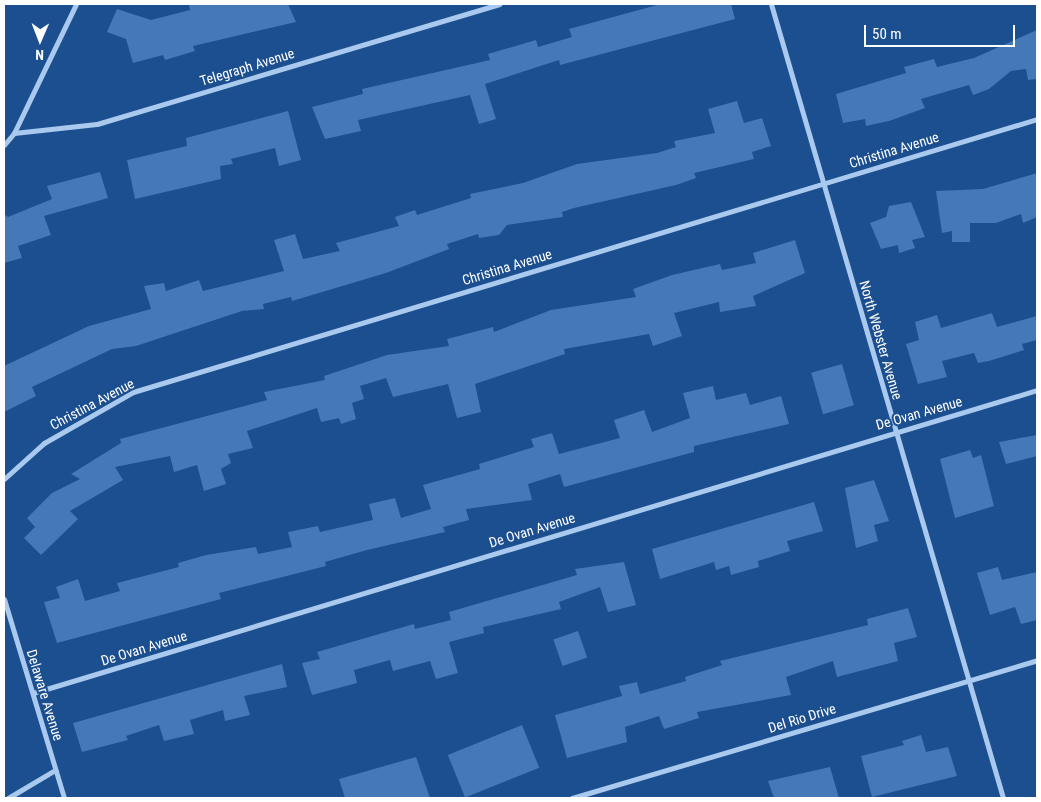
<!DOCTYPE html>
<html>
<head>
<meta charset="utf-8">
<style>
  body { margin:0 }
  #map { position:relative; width:1041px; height:802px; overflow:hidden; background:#1b4f8f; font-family:"Roboto Condensed",sans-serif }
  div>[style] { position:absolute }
  .building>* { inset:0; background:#4478b7; transform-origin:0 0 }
  .street>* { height:5px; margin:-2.5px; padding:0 2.5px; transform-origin:2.5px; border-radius:2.5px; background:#a9c9ee }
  span { translate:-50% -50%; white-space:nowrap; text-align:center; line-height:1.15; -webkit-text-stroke:4px #1b4f8f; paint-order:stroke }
  .street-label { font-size:14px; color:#fff }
  .frame { position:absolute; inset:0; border:5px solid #fff; pointer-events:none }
  .north { position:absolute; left:15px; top:15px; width:50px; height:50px; -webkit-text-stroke:4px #1b4f8f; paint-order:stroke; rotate:181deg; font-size:14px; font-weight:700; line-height:20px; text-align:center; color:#fff }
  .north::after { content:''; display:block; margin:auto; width:18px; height:22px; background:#fff; clip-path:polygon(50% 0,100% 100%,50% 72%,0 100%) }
  .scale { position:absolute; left:864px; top:25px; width:151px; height:22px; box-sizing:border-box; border:2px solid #fff; border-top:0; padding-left:6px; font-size:15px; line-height:18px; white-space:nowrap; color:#fff; -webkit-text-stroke:4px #1b4f8f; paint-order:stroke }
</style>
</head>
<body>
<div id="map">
  <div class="building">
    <div style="clip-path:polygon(189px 4px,288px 4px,296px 22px,193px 46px,195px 51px,165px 60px,163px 55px,133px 63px,126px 39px,107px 32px,117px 9px,151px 20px,190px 10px)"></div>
    <div style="clip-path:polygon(661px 4px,731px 4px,735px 19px,560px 65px,559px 60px,485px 84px,496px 119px,479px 124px,470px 95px,358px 120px,361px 131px,325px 139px,312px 107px,363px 94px,362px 89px,490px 60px,488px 54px,536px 40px,538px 47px,572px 37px,569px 29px)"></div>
    <div style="clip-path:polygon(1037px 30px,1037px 79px,1028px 80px,1026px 69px,1011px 71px,989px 89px,973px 95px,969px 85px,921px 99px,925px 108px,889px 121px,866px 126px,865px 119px,843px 123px,836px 94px,906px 73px,904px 67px,934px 59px,937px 67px,974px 58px)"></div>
    <div style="clip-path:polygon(737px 101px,744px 123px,762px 118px,771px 146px,752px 152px,754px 159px,694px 173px,696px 178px,676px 185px,574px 208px,562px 212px,563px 217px,507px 225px,499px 235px,479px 238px,478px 234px,447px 244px,449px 249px,386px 273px,292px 301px,291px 297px,263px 304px,264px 309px,242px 311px,136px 346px,112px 349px,32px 387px,36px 396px,4px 412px,4px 366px,89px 326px,151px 309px,144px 286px,164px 283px,166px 291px,199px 280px,203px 291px,284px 271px,274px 240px,295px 234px,303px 259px,340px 251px,336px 243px,399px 226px,395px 217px,415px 210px,417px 215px,471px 198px,470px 194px,523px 183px,577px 164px,657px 153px,676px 147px,674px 141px,715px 133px,708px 109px)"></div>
    <div style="clip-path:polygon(288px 111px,301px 160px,279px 166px,275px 148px,231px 159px,233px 164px,220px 166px,221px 179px,135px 199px,127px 160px,187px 146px,186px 138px)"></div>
    <div style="clip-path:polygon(100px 172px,108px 198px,44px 216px,51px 235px,18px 246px,22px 258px,4px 263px,4px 214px,8px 217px,52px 199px,47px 186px)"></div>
    <div style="clip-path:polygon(1037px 173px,1037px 217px,1023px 223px,1021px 214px,996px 223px,970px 223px,970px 242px,952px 242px,952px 231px,942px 233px,936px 191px,983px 189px)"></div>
    <div style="clip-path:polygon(911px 202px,925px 237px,912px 240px,915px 248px,899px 253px,898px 245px,881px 249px,870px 223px,886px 217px,889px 206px)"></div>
    <div style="clip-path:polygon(795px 240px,805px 273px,753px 296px,756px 306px,720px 312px,719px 302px,674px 313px,682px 336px,653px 346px,649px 334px,564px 349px,565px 354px,475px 384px,481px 412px,457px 418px,448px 384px,393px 397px,386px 378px,360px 386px,364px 399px,352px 403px,356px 419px,341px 424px,339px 418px,321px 422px,317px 408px,247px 431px,253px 448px,228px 454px,231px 463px,221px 469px,226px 484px,204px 491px,197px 465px,174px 472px,170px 456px,115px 467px,123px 480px,70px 511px,78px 519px,41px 555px,24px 538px,35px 527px,27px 518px,52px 493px,80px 479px,71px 474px,121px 443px,120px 439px,267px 400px,264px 392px,325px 380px,324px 376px,387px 355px,449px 346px,447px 339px,493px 327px,494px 332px,551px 310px,636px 297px,633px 289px,672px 275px,720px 264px,722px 270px,756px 263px,753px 253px)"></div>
    <div style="clip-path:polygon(992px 313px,997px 327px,1037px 316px,1037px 340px,1022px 344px,1024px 350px,989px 361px,978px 363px,974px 353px,942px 361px,947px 377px,918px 384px,906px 344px,919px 340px,915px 322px,937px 315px,941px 328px)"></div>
    <div style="left:842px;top:364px;width:43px;height:32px;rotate:74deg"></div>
    <div style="clip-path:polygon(713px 386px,716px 400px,746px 393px,750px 405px,781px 396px,789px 424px,694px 446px,694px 452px,564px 487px,560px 474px,528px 484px,532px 500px,466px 509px,469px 520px,443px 527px,445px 532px,367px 550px,325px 562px,326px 566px,219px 593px,221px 599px,57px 643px,44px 602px,60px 598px,56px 587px,78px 579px,85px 601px,120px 591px,117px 583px,179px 567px,178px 563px,206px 555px,256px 547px,258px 554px,292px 547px,288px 532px,318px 526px,320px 532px,373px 520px,369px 504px,395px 498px,401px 518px,431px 509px,423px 485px,480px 469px,479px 464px,534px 447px,531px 439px,552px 433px,559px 454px,620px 438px,614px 420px,644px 410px,652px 432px,690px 418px,683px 393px)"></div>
    <div style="clip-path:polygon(1037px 435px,1037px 456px,1006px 464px,999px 442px)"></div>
    <div style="clip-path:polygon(970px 450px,973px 458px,981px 455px,994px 506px,955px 518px,940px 459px)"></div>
    <div style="clip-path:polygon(874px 480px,889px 521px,874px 525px,878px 541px,856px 548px,845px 488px)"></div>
    <div style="clip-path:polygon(814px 502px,823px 531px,787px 541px,790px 551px,758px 561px,759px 567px,731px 575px,729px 566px,716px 570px,714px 562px,660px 579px,652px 549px)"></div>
    <div style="clip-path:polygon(624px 562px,636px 605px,608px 612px,600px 587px,559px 602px,561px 609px,483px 627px,484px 633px,449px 642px,458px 673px,436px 679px,430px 661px,393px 671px,390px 660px,354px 670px,357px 683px,312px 695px,302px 663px,320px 659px,317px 652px,414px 624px,415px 629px,451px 620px,449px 612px,577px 575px,575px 569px)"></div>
    <div style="clip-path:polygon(998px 567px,1002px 580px,1037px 572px,1037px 620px,1021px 624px,1015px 607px,990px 615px,977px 573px)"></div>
    <div style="clip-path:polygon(908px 608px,917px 637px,894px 643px,898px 661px,837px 677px,833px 661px,786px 677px,791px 695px,697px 712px,699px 718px,664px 729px,659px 716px,625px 727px,627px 742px,567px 758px,555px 715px,622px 696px,619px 686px,637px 682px,640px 694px,686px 681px,685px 677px,722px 665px,720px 661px,868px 625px,867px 619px)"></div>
    <div style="left:578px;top:631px;width:28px;height:26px;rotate:71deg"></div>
    <div style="clip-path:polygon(282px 664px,287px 687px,244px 696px,250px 715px,225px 721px,223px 710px,190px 720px,194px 734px,164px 741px,159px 725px,126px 736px,128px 740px,82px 752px,73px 723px)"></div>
    <div style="left:522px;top:725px;width:46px;height:80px;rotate:68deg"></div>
    <div style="clip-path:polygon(921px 735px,926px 752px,948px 747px,957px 776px,872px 797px,861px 756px,904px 745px,902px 741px)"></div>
    <div style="clip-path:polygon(416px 757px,430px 798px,345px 798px,339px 779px)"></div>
    <div style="clip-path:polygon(830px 767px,839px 798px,774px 798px,768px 781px)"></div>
  </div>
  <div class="street">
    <div style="left:771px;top:4px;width:827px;rotate:73.71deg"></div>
    <div style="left:14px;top:133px;width:143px;rotate:-64.3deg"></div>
    <div style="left:4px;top:145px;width:16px;rotate:-50deg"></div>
    <div style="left:14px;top:133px;width:83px;rotate:-6.2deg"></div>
    <div style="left:97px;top:124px;width:420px;rotate:-16.6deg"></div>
    <div style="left:4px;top:479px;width:54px;rotate:-42deg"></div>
    <div style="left:44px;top:443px;width:103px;rotate:-29.8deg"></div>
    <div style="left:133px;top:392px;width:944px;rotate:-16.8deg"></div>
    <div style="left:4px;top:599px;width:208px;rotate:73.2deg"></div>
    <div style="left:33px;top:693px;width:1049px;rotate:-16.79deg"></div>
    <div style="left:8px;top:798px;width:55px;rotate:-30.8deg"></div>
    <div style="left:572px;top:798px;width:485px;rotate:-16.5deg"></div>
  </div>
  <div class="street-label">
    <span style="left:247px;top:67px;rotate:-17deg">Telegraph Avenue</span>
    <span style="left:894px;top:150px;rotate:-17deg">Christina Avenue</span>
    <span style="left:507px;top:267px;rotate:-17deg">Christina Avenue</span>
    <span style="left:881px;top:340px;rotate:74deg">North Webster Avenue</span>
    <span style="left:92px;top:404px;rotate:-28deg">Christina Avenue</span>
    <span style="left:919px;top:413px;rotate:-16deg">De Ovan Avenue</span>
    <span style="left:532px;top:530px;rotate:-17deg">De Ovan Avenue</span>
    <span style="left:144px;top:648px;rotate:-17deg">De Ovan Avenue</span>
    <span style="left:45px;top:695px;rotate:73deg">Delaware Avenue</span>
    <span style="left:802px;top:718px;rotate:-17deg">Del Rio Drive</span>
  </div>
  <div class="frame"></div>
  <div class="north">N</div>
  <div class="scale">50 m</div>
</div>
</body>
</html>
